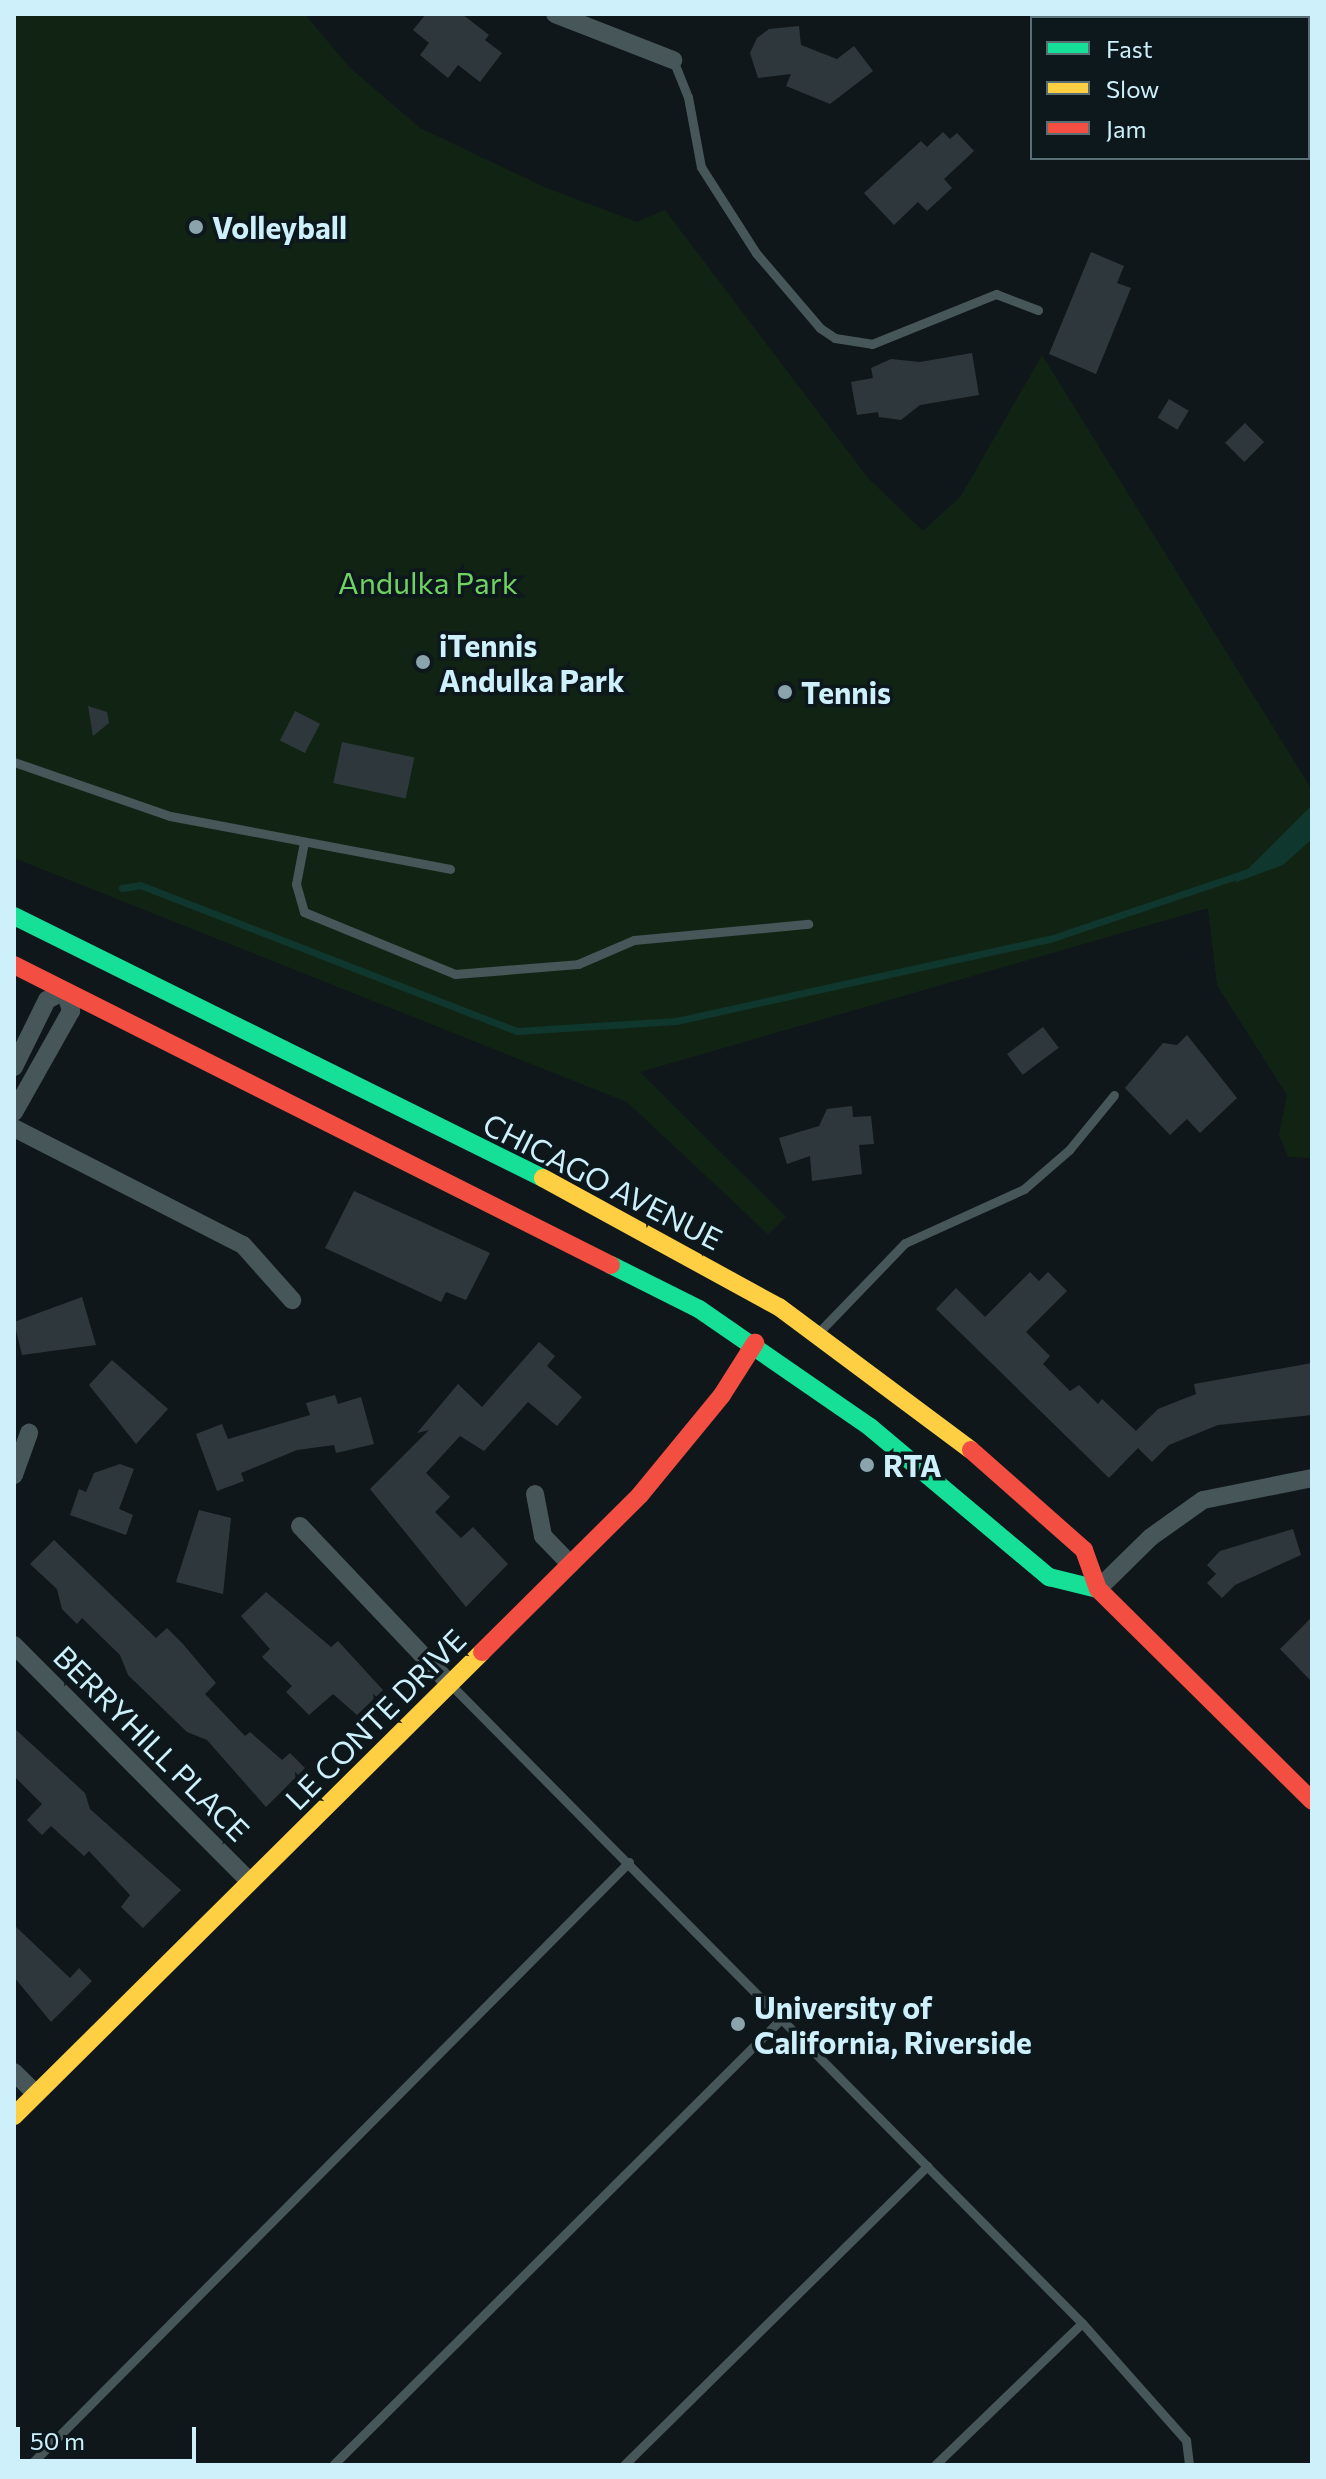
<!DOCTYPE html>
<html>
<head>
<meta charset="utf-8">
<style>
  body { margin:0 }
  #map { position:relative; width:1326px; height:2479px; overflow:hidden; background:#10171a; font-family:Commissioner,sans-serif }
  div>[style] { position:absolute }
  .green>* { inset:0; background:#112414 }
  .water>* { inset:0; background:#0f372d }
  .stream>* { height:7px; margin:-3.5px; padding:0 3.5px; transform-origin:3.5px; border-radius:3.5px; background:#0f372d }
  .building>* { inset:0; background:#2e383c; transform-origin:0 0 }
  .lane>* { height:9px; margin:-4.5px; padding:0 4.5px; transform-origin:4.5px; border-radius:4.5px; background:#465659 }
  .street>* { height:18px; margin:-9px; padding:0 9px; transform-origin:9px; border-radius:9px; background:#465659 }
  .fast>* { height:18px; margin:-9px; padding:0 9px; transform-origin:9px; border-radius:9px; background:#16e098 }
  .slow>* { height:18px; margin:-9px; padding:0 9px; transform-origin:9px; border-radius:9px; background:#ffcf43 }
  .jam>* { height:18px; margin:-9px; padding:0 9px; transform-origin:9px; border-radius:9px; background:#f24e42 }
  .dots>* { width:22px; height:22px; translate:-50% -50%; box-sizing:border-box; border:4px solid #0d181d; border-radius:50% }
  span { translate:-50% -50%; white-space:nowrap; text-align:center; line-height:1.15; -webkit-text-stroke:7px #0d181d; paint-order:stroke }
  .poi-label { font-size:30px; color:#cdf0fb; font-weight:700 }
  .left { translate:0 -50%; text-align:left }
  .park-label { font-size:30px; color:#70d361 }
  .street-label { font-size:30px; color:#cdf0fb }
  .frame { position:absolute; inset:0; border:16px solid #cdf0fb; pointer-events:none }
  .legend { position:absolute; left:1030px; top:16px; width:280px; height:144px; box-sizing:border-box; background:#0d181d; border:2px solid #5a6e76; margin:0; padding:10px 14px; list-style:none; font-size:24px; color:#cdf0fb }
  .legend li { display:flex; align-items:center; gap:16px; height:40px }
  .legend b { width:40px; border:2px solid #5a6e76 }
  .scale { position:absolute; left:16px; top:2427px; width:180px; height:36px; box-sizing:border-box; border:4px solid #cdf0fb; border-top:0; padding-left:10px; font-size:24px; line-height:28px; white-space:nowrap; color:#cdf0fb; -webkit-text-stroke:6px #0d181d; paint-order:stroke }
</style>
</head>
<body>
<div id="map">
  <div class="green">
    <div style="clip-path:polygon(14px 14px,305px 14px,349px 67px,420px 128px,544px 187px,637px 222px,665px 210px,868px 478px,923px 531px,961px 496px,1042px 355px,1312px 790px,1312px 1158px,1288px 1157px,1279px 1135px,1287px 1095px,1217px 985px,1208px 908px,640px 1072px,786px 1217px,768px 1234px,627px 1102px,14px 858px)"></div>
  </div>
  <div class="water">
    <div style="clip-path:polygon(1312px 805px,1312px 839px,1283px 865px,1234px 883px)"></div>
  </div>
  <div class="stream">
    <div style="left:122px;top:888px;width:18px;rotate:-9deg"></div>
    <div style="left:140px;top:885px;width:404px;rotate:21.2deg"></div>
    <div style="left:517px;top:1031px;width:159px;rotate:-3.6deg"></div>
    <div style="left:676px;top:1021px;width:383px;rotate:-12.4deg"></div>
    <div style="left:1050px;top:939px;width:209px;rotate:-18.7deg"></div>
  </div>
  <div class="building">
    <div style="clip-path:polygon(426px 14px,462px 14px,489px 35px,485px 40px,502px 53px,480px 82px,458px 65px,448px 78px,420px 55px,429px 43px,413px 30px)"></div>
    <div style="clip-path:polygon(799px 26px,801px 45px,837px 59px,854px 46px,873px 71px,830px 104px,786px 86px,791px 74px,758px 78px,750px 53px,757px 38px,769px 29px)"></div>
    <div style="clip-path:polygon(943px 132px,950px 139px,957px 133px,974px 151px,944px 179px,952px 188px,927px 211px,918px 202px,894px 225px,864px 193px,921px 141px,927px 147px)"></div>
    <div style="clip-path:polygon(1091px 252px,1124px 266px,1117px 283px,1131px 288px,1096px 374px,1049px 354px)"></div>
    <div style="clip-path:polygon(972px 353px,979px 395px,920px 405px,901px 420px,879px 417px,878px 412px,857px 415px,851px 382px,873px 378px,871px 368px,891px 359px,920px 362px)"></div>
    <div style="left:1169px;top:399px;width:23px;height:22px;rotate:31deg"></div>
    <div style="left:1245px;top:423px;width:27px;height:28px;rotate:45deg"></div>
    <div style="clip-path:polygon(88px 706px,107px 712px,109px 723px,93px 736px)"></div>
    <div style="left:295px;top:711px;width:28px;height:33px;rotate:27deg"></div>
    <div style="left:342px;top:742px;width:74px;height:42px;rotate:12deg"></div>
    <div style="left:1043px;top:1027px;width:26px;height:45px;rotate:53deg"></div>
    <div style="clip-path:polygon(1187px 1035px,1237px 1098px,1200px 1133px,1187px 1119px,1170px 1135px,1125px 1088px,1163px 1043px,1177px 1045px)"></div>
    <div style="clip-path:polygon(852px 1106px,853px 1117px,871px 1116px,874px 1144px,859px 1145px,862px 1174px,812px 1181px,810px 1156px,787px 1164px,779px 1138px,819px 1126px,827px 1109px)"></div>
    <div style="clip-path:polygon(354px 1191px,490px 1253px,466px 1300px,446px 1292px,441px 1302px,325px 1248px)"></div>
    <div style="clip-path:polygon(1030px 1272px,1039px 1281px,1048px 1272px,1067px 1291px,1026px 1332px,1050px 1356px,1043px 1364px,1070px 1391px,1079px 1385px,1098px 1404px,1102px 1399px,1136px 1431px,1158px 1409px,1196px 1394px,1194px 1384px,1312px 1363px,1312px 1415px,1218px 1425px,1169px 1445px,1152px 1462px,1138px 1448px,1109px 1478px,936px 1309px,956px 1288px,985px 1317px)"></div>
    <div style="clip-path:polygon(82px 1297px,96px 1345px,22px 1355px,14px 1322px)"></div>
    <div style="clip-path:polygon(539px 1342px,555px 1356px,547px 1366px,582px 1397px,557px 1426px,528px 1402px,484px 1451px,460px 1436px,426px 1473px,450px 1497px,435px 1512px,461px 1538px,473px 1527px,508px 1564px,466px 1607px,370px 1489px,429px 1430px,417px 1433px,458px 1384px,482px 1407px)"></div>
    <div style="clip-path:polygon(112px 1360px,168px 1409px,136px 1444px,89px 1385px)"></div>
    <div style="clip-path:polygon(335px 1395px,338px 1404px,361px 1397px,374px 1444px,336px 1453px,334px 1445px,297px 1450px,241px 1473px,244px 1481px,217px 1491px,196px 1434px,222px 1424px,228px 1439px,310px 1415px,306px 1403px)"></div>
    <div style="clip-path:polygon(120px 1464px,134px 1469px,119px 1509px,133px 1515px,126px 1535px,70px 1515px,79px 1489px,86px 1492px,94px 1473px)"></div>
    <div style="clip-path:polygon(199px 1510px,231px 1518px,223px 1594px,176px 1582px)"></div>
    <div style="clip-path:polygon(1293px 1529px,1301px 1555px,1235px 1585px,1222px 1598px,1207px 1583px,1216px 1574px,1207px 1565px,1220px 1551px)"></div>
    <div style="clip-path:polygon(54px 1540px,156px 1638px,167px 1628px,182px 1643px,216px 1683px,205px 1694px,245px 1736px,250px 1732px,282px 1760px,290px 1753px,305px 1768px,266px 1807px,207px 1740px,187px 1732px,128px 1675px,120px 1655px,82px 1618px,77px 1624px,62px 1609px,57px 1589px,30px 1564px)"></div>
    <div style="clip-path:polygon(266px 1592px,331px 1647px,338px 1641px,383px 1690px,357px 1715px,333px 1694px,309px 1715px,286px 1692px,292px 1686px,262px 1657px,270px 1649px,241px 1616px)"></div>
    <div style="clip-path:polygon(1312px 1617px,1312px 1682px,1280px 1649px)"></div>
    <div style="clip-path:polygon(14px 1728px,85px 1793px,90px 1809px,181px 1890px,143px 1928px,121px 1907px,130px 1895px,89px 1851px,84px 1856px,51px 1826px,42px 1835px,27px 1820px,42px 1804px,14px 1776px)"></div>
    <div style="clip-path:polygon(14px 1925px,70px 1978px,79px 1968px,92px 1981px,51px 2022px,14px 1977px)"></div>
  </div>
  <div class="lane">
    <div style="left:673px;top:60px;width:40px;rotate:68deg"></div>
    <div style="left:688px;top:97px;width:71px;rotate:79.5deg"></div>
    <div style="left:701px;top:167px;width:102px;rotate:57.4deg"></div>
    <div style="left:756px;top:253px;width:99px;rotate:49.5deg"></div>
    <div style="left:820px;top:328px;width:18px;rotate:34deg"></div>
    <div style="left:835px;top:338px;width:37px;rotate:9deg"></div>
    <div style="left:872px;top:344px;width:134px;rotate:-22deg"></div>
    <div style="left:996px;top:294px;width:45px;rotate:20.9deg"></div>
    <div style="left:14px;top:762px;width:165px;rotate:19.1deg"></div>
    <div style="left:170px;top:816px;width:285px;rotate:10.7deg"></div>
    <div style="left:304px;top:842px;width:43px;rotate:100.8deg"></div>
    <div style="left:296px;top:884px;width:29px;rotate:74deg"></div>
    <div style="left:304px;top:912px;width:163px;rotate:22.3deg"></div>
    <div style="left:455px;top:974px;width:123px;rotate:-4.6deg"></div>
    <div style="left:578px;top:964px;width:61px;rotate:-23.2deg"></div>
    <div style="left:634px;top:940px;width:175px;rotate:-5.3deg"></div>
    <div style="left:820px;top:1331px;width:122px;rotate:-46deg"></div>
    <div style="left:905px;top:1243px;width:131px;rotate:-24.4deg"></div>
    <div style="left:1024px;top:1189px;width:60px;rotate:-40.9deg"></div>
    <div style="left:1069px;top:1150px;width:71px;rotate:-50.7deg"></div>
    <div style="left:453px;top:1687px;width:895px;rotate:45.32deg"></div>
    <div style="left:30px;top:2465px;width:850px;rotate:-45.19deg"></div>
    <div style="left:333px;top:2465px;width:634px;rotate:-44.87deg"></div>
    <div style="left:624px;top:2465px;width:426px;rotate:-44.6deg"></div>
    <div style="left:935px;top:2465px;width:204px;rotate:-44deg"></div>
    <div style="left:1082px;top:2323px;width:157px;rotate:48.4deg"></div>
    <div style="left:1186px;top:2440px;width:25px;rotate:83deg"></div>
  </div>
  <div class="street">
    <div style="left:555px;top:14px;width:127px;rotate:21.3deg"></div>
    <div style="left:1308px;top:27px;width:6px;rotate:45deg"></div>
    <div style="left:14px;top:1067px;width:75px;rotate:-63.8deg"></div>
    <div style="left:47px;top:1000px;width:20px;rotate:-27deg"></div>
    <div style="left:65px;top:991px;width:21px;rotate:73deg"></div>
    <div style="left:71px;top:1011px;width:116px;rotate:119.4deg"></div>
    <div style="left:14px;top:1128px;width:257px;rotate:27.1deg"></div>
    <div style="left:243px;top:1245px;width:74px;rotate:48.3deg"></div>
    <div style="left:14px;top:1475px;width:45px;rotate:-70.3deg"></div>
    <div style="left:535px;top:1494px;width:43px;rotate:79.2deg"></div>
    <div style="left:543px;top:1536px;width:39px;rotate:46deg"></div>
    <div style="left:300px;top:1526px;width:218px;rotate:46.5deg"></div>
    <div style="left:1098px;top:1589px;width:74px;rotate:-44.5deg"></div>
    <div style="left:1151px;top:1537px;width:64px;rotate:-35.4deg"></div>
    <div style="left:1203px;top:1500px;width:111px;rotate:-11.4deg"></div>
    <div style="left:14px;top:1645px;width:334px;rotate:45.1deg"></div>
    <div style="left:14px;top:2072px;width:31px;rotate:45deg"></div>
  </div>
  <div class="fast">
    <div style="left:14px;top:916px;width:590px;rotate:26.35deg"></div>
    <div style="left:611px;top:1265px;width:98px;rotate:26.6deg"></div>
    <div style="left:699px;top:1309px;width:208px;rotate:34.6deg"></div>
    <div style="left:870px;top:1427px;width:234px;rotate:40deg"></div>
    <div style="left:1049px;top:1577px;width:50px;rotate:13.8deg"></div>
  </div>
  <div class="slow">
    <div style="left:543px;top:1178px;width:269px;rotate:28.7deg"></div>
    <div style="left:779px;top:1307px;width:239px;rotate:36.7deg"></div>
    <div style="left:14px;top:2116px;width:659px;rotate:-44.75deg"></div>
  </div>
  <div class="jam">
    <div style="left:14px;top:965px;width:668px;rotate:26.68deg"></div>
    <div style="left:971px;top:1450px;width:151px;rotate:41.5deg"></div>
    <div style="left:1084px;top:1550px;width:41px;rotate:70.3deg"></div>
    <div style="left:1098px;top:1589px;width:301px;rotate:44.7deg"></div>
    <div style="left:482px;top:1652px;width:223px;rotate:-44.8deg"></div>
    <div style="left:640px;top:1495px;width:129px;rotate:-50.6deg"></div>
    <div style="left:722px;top:1395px;width:62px;rotate:-57.6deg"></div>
  </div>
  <div class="dots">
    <div style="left:196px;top:227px;background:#8ba4ac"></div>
    <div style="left:423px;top:662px;background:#8ba4ac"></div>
    <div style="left:785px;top:692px;background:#8ba4ac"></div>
    <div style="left:867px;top:1465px;background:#8ba4ac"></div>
    <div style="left:738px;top:2024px;background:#8ba4ac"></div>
  </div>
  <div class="poi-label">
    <span class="left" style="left:212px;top:227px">Volleyball</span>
    <span class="left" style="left:439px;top:662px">iTennis<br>Andulka Park</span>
    <span class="left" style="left:801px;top:692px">Tennis</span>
    <span class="left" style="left:883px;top:1465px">RTA</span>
    <span class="left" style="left:754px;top:2024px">University of<br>California, Riverside</span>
  </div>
  <div class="park-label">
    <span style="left:428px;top:582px">Andulka Park</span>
  </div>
  <div class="street-label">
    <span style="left:603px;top:1181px;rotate:27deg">CHICAGO AVENUE</span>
    <span style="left:375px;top:1719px;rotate:-45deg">LE CONTE DRIVE</span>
    <span style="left:152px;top:1743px;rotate:45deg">BERRYHILL PLACE</span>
  </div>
  <div class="frame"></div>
  <ul class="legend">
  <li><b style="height:10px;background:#16e098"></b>Fast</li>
  <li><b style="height:10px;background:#ffcf43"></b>Slow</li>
  <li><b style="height:10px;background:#f24e42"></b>Jam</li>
  </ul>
  <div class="scale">50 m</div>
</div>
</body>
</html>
